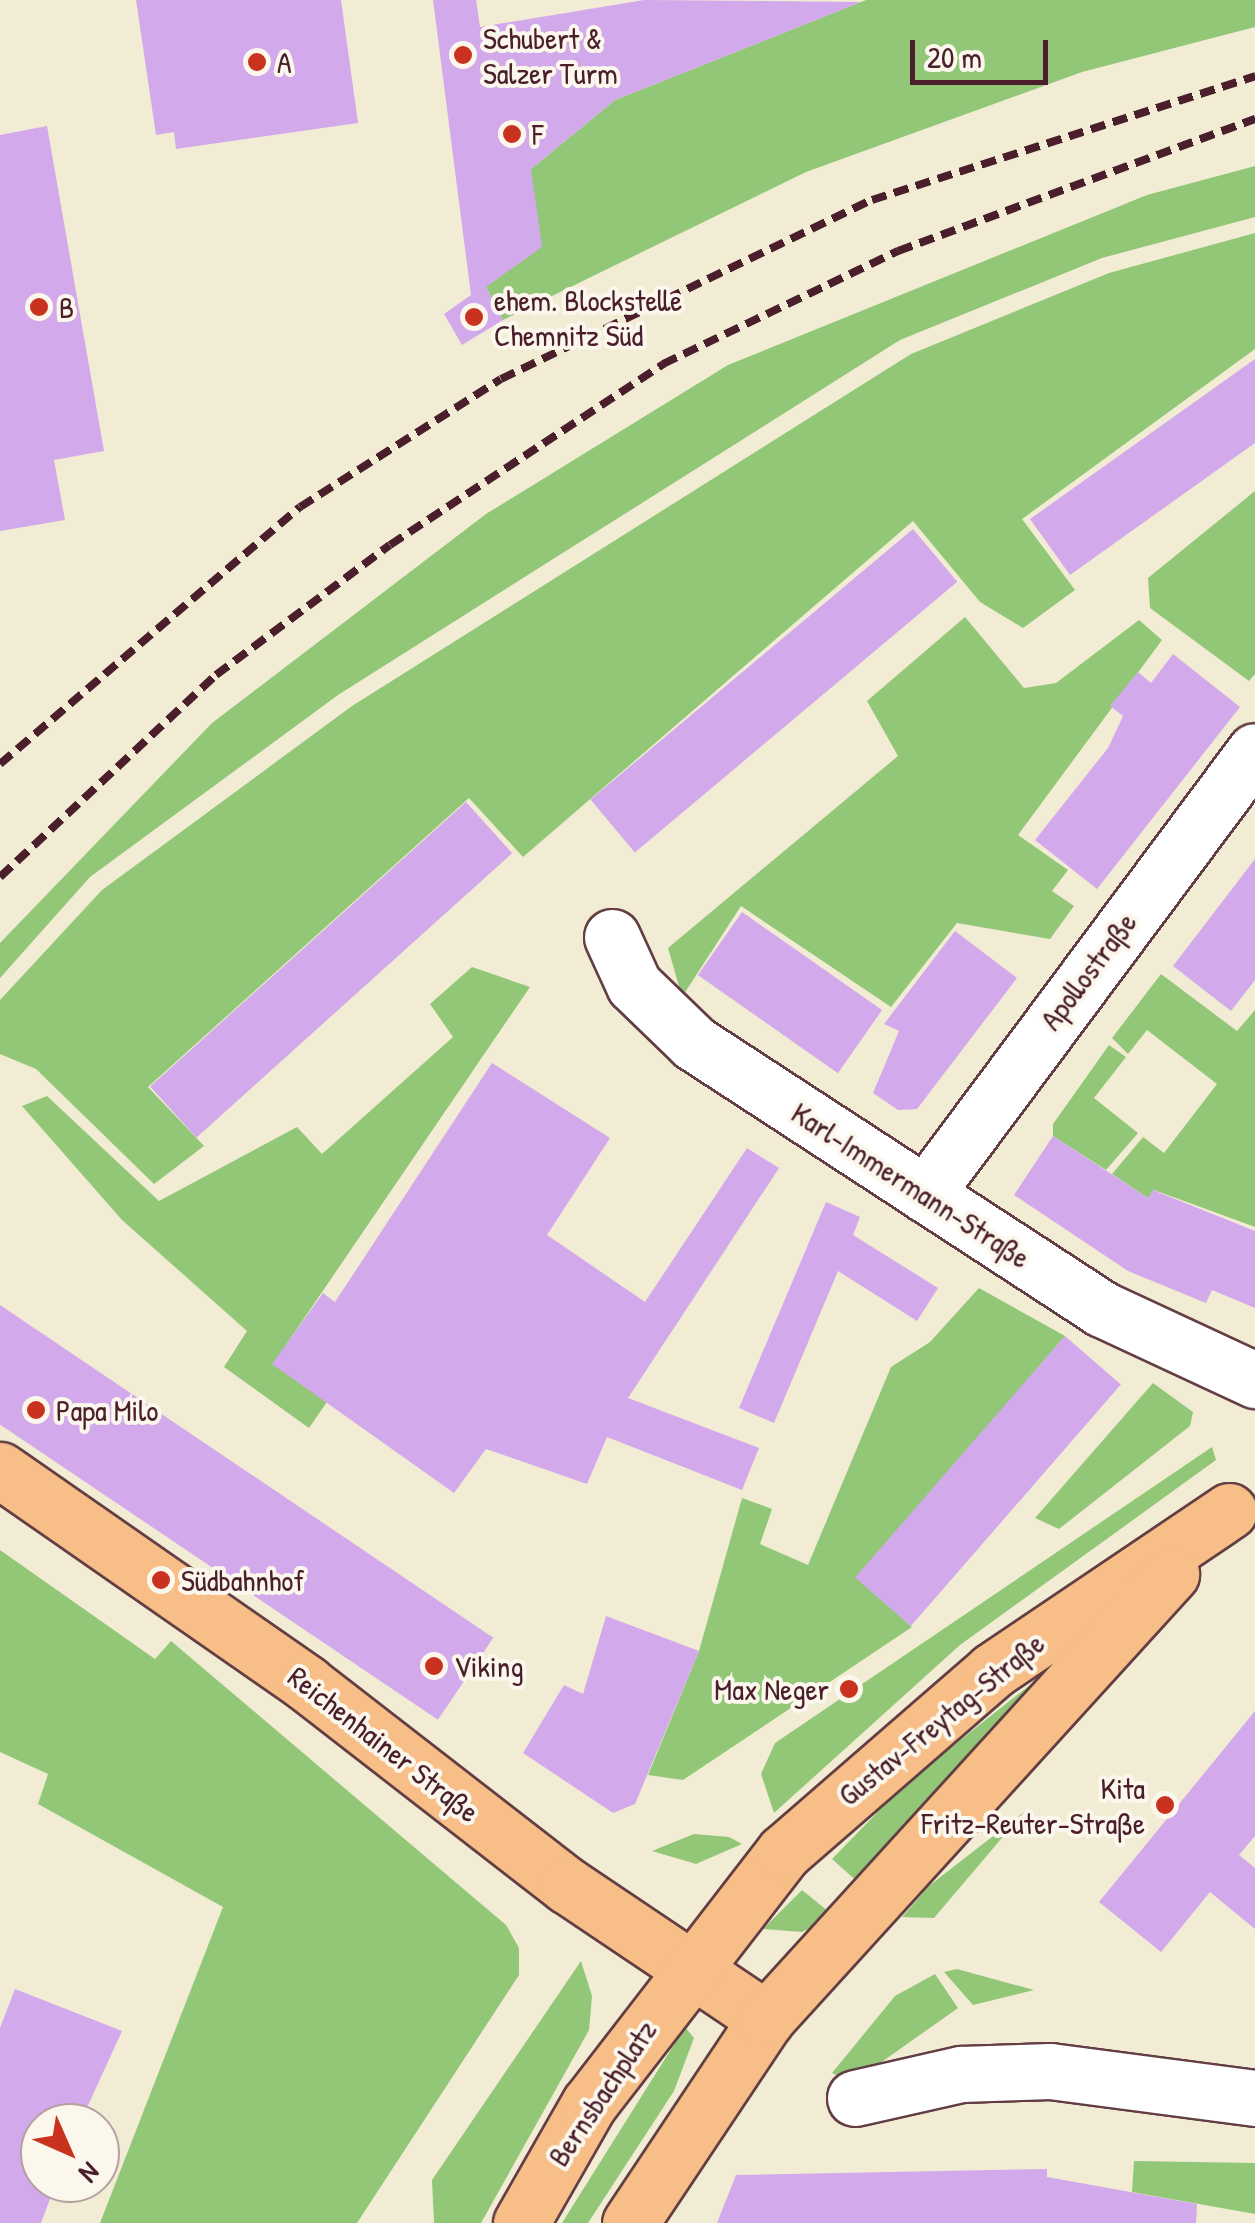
<!DOCTYPE html>
<html>
<head>
<meta charset="utf-8">
<style>
  body { margin:0 }
  #map { position:relative; width:1255px; height:2223px; overflow:hidden; background:#f2ecd5; font-family:"Patrick Hand",sans-serif }
  div>[style] { position:absolute }
  .green>* { inset:0; background:#93c778 }
  .building>* { inset:0; background:#d2a9ea; transform-origin:0 0 }
  .roads { filter:drop-shadow(2px 0 #633e44) drop-shadow(-2px 0 #633e44) drop-shadow(0 2px #633e44) drop-shadow(0 -2px #633e44) }
  .minor>* { height:55px; margin:-27.5px; padding:0 27.5px; transform-origin:27.5px; border-radius:27.5px; background:#fff }
  .major>* { height:55px; margin:-27.5px; padding:0 27.5px; transform-origin:27.5px; border-radius:27.5px; background:#f7be87 }
  .rail>* { height:8px; margin-top:-4px; transform-origin:0; background:repeating-linear-gradient(90deg,#4a1f2b 0 15px,transparent 0 23px) }
  .dots>* { width:28px; height:28px; translate:-50% -50%; box-sizing:border-box; border:5px solid #fbf7ec; border-radius:50% }
  span { translate:-50% -50%; white-space:nowrap; text-align:center; line-height:1.15; -webkit-text-stroke:8px #fbf7ec; paint-order:stroke }
  .poi-label { font-size:30px; color:#4a1f2b }
  .left { translate:0 -50%; text-align:left }
  .right { translate:-100% -50%; text-align:right }
  .street-label { font-size:30px; color:#4a1f2b }
  .north { position:absolute; left:20px; top:2103px; width:100px; height:100px; box-sizing:border-box; background:#fbf7ec; border:2px solid #b4a19f; border-radius:50%; rotate:135deg; font-size:28px; font-weight:700; line-height:40px; text-align:center; color:#4a1f2b }
  .north::after { content:''; display:block; margin:auto; width:35px; height:45px; background:#c8321e; clip-path:polygon(50% 0,100% 100%,50% 72%,0 100%) }
  .scale { position:absolute; left:910px; top:40px; width:138px; height:45px; box-sizing:border-box; border:5px solid #4a1f2b; border-top:0; padding-left:12px; font-size:30px; line-height:35px; white-space:nowrap; color:#4a1f2b; -webkit-text-stroke:8px #fbf7ec; paint-order:stroke }
</style>
</head>
<body>
<div id="map">
  <div class="green">
    <div style="clip-path:polygon(866px 0,1255px 0,1255px 27px,1082px 72px,806px 172px,503px 320px,486px 287px,531px 169px,615px 100px)"></div>
    <div style="clip-path:polygon(1255px 166px,1255px 217px,1102px 258px,900px 340px,338px 695px,90px 877px,0 978px,0 943px,212px 723px,486px 514px,728px 365px,1147px 195px)"></div>
    <div style="clip-path:polygon(1255px 233px,1255px 349px,1022px 519px,1075px 590px,1023px 628px,980px 602px,913px 521px,523px 857px,469px 798px,148px 1087px,204px 1146px,154px 1184px,36px 1069px,0 1054px,0 1000px,102px 890px,352px 706px,911px 354px,1109px 273px)"></div>
    <div style="clip-path:polygon(1255px 491px,1255px 674px,1249px 681px,1150px 608px,1148px 578px)"></div>
    <div style="clip-path:polygon(965px 617px,1024px 688px,1056px 683px,1139px 620px,1162px 640px,1018px 835px,1068px 870px,1052px 891px,1074px 906px,1050px 939px,957px 923px,891px 1007px,741px 906px,682px 997px,668px 948px,898px 756px,867px 701px)"></div>
    <div style="clip-path:polygon(472px 967px,530px 987px,273px 1364px,327px 1402px,309px 1428px,224px 1367px,247px 1331px,122px 1220px,22px 1106px,47px 1096px,159px 1201px,297px 1127px,322px 1154px,453px 1037px,430px 1004px)"></div>
    <div style="clip-path:polygon(1161px 974px,1237px 1031px,1255px 1010px,1255px 1227px,1154px 1190px,1148px 1198px,1112px 1174px,1143px 1137px,1164px 1153px,1217px 1084px,1147px 1030px,1128px 1054px,1112px 1038px)"></div>
    <div style="clip-path:polygon(1109px 1045px,1126px 1057px,1094px 1098px,1138px 1133px,1106px 1170px,1053px 1136px,1053px 1124px)"></div>
    <div style="clip-path:polygon(979px 1288px,1065px 1336px,857px 1578px,912px 1627px,683px 1780px,648px 1775px,699px 1651px,742px 1498px,772px 1509px,760px 1544px,808px 1565px,891px 1367px,930px 1342px)"></div>
    <div style="clip-path:polygon(1153px 1383px,1193px 1412px,1190px 1426px,1059px 1529px,1035px 1518px)"></div>
    <div style="clip-path:polygon(1212px 1447px,1216px 1460px,960px 1645px,774px 1813px,761px 1774px,775px 1743px)"></div>
    <div style="clip-path:polygon(0 1550px,155px 1659px,171px 1641px,506px 1925px,519px 1948px,519px 1975px,357px 2223px,100px 2223px,223px 1907px,38px 1804px,48px 1774px,0 1752px)"></div>
    <div style="clip-path:polygon(1060px 1661px,861px 1885px,832px 1859px,905px 1784px)"></div>
    <div style="clip-path:polygon(1024px 1812px,934px 1918px,902px 1917px,930px 1885px)"></div>
    <div style="clip-path:polygon(694px 1834px,729px 1837px,742px 1844px,696px 1864px,652px 1851px)"></div>
    <div style="clip-path:polygon(802px 1890px,834px 1916px,802px 1932px,763px 1929px)"></div>
    <div style="clip-path:polygon(581px 1961px,592px 1996px,589px 2030px,481px 2223px,434px 2223px,432px 2180px)"></div>
    <div style="clip-path:polygon(957px 1969px,1034px 1990px,973px 2005px,944px 1972px)"></div>
    <div style="clip-path:polygon(935px 1974px,958px 2008px,852px 2083px,832px 2073px,895px 1996px)"></div>
    <div style="clip-path:polygon(685px 2027px,694px 2038px,674px 2091px,588px 2223px,562px 2223px)"></div>
    <div style="clip-path:polygon(1134px 2161px,1255px 2163px,1255px 2214px,1132px 2192px)"></div>
  </div>
  <div class="building">
    <div style="clip-path:polygon(136px 0,341px 0,358px 123px,176px 149px,174px 132px,156px 135px)"></div>
    <div style="clip-path:polygon(433px 0,476px 0,480px 27px,644px 0,861px 2px,615px 100px,531px 169px,542px 247px,486px 287px,503px 320px,462px 345px,444px 314px,471px 295px)"></div>
    <div style="clip-path:polygon(47px 126px,104px 451px,54px 460px,65px 520px,0 531px,0 135px)"></div>
    <div style="clip-path:polygon(1255px 359px,1255px 443px,1070px 575px,1030px 519px)"></div>
    <div style="left:913px;top:529px;width:69px;height:421px;rotate:50deg"></div>
    <div style="clip-path:polygon(1173px 654px,1240px 707px,1097px 889px,1035px 840px,1108px 748px,1123px 716px,1110px 706px,1138px 672px,1151px 683px)"></div>
    <div style="left:466px;top:802px;width:69px;height:425px;rotate:48deg"></div>
    <div style="clip-path:polygon(1255px 859px,1255px 980px,1231px 1011px,1173px 966px)"></div>
    <div style="left:742px;top:912px;width:171px;height:77px;rotate:35deg"></div>
    <div style="clip-path:polygon(955px 931px,1017px 978px,917px 1109px,898px 1110px,873px 1093px,899px 1031px,884px 1024px)"></div>
    <div style="clip-path:polygon(492px 1063px,610px 1138px,547px 1235px,645px 1302px,747px 1148px,779px 1168px,628px 1398px,759px 1448px,742px 1490px,607px 1437px,587px 1484px,486px 1449px,454px 1493px,272px 1364px,323px 1293px,335px 1302px)"></div>
    <div style="clip-path:polygon(1053px 1136px,1148px 1198px,1153px 1190px,1255px 1231px,1255px 1308px,1212px 1290px,1206px 1303px,1128px 1271px,1014px 1195px)"></div>
    <div style="clip-path:polygon(826px 1202px,860px 1217px,853px 1235px,938px 1288px,917px 1321px,838px 1271px,774px 1423px,739px 1408px)"></div>
    <div style="left:0;top:1305px;width:595px;height:99px;rotate:34deg"></div>
    <div style="left:1065px;top:1336px;width:74px;height:320px;rotate:41deg"></div>
    <div style="clip-path:polygon(606px 1616px,699px 1651px,635px 1804px,613px 1813px,523px 1753px,564px 1685px,583px 1694px)"></div>
    <div style="clip-path:polygon(1255px 1711px,1255px 1836px,1239px 1855px,1255px 1868px,1255px 1929px,1210px 1892px,1161px 1952px,1099px 1902px)"></div>
    <div style="clip-path:polygon(15px 1989px,122px 2031px,80px 2123px,40px 2123px,40px 2183px,56px 2183px,41px 2223px,0 2223px,0 2028px)"></div>
    <div style="clip-path:polygon(1047px 2169px,1047px 2177px,1197px 2204px,1196px 2223px,717px 2223px,736px 2175px)"></div>
  </div>
  <div class="roads">
    <div class="minor">
      <div style="left:612px;top:937px;width:53px;rotate:65.4deg"></div>
      <div style="left:634px;top:985px;width:83px;rotate:44deg"></div>
      <div style="left:694px;top:1043px;width:487px;rotate:33.1deg"></div>
      <div style="left:1102px;top:1309px;width:169px;rotate:24.9deg"></div>
      <div style="left:925px;top:1194px;width:552px;rotate:-53.32deg"></div>
      <div style="left:855px;top:2098px;width:109px;rotate:-12.8deg"></div>
      <div style="left:961px;top:2074px;width:89px;rotate:-1.9deg"></div>
      <div style="left:1050px;top:2071px;width:207px;rotate:7.5deg"></div>
    </div>
    <div class="major">
      <div style="left:0;top:1470px;width:373px;rotate:34.8deg"></div>
      <div style="left:306px;top:1683px;width:331px;rotate:37.8deg"></div>
      <div style="left:568px;top:1886px;width:239px;rotate:33.9deg"></div>
      <div style="left:521px;top:2223px;width:137px;rotate:-60.3deg"></div>
      <div style="left:589px;top:2104px;width:319px;rotate:-52.3deg"></div>
      <div style="left:784px;top:1852px;width:276px;rotate:-41deg"></div>
      <div style="left:992px;top:1671px;width:286px;rotate:-34deg"></div>
      <div style="left:630px;top:2223px;width:245px;rotate:-56.3deg"></div>
      <div style="left:766px;top:2019px;width:602px;rotate:-47.69deg"></div>
    </div>
  </div>
  <div class="rail">
    <div style="left:0;top:764px;width:395px;rotate:-40.6deg"></div>
    <div style="left:300px;top:507px;width:238px;rotate:-32.5deg"></div>
    <div style="left:501px;top:379px;width:412px;rotate:-25.8deg"></div>
    <div style="left:872px;top:200px;width:403px;rotate:-17.9deg"></div>
    <div style="left:0;top:877px;width:296px;rotate:-43.1deg"></div>
    <div style="left:216px;top:675px;width:217px;rotate:-36.8deg"></div>
    <div style="left:390px;top:545px;width:328px;rotate:-33.5deg"></div>
    <div style="left:663px;top:364px;width:261px;rotate:-25.7deg"></div>
    <div style="left:898px;top:251px;width:381px;rotate:-20.3deg"></div>
  </div>
  <div class="dots">
    <div style="left:463px;top:55px;background:#c8321e"></div>
    <div style="left:257px;top:62px;background:#c8321e"></div>
    <div style="left:512px;top:134px;background:#c8321e"></div>
    <div style="left:39px;top:307px;background:#c8321e"></div>
    <div style="left:474px;top:317px;background:#c8321e"></div>
    <div style="left:36px;top:1410px;background:#c8321e"></div>
    <div style="left:161px;top:1580px;background:#c8321e"></div>
    <div style="left:434px;top:1666px;background:#c8321e"></div>
    <div style="left:849px;top:1689px;background:#c8321e"></div>
    <div style="left:1165px;top:1805px;background:#c8321e"></div>
  </div>
  <div class="poi-label">
    <span class="left" style="left:483px;top:55px">Schubert &amp;<br>Salzer Turm</span>
    <span class="left" style="left:277px;top:62px">A</span>
    <span class="left" style="left:532px;top:134px">F</span>
    <span class="left" style="left:494px;top:317px">ehem. Blockstelle<br>Chemnitz Süd</span>
    <span class="left" style="left:59px;top:307px">B</span>
    <span class="left" style="left:56px;top:1410px">Papa Milo</span>
    <span class="left" style="left:181px;top:1580px">Südbahnhof</span>
    <span class="left" style="left:454px;top:1666px">Viking</span>
    <span class="right" style="left:829px;top:1689px">Max Neger</span>
    <span class="right" style="left:1145px;top:1805px">Kita<br>Fritz-Reuter-Straße</span>
  </div>
  <div class="street-label">
    <span style="left:1088px;top:971px;rotate:-53deg">Apollostraße</span>
    <span style="left:911px;top:1185px;rotate:33deg">Karl-Immermann-Straße</span>
    <span style="left:941px;top:1719px;rotate:-39deg">Gustav-Freytag-Straße</span>
    <span style="left:384px;top:1744px;rotate:38deg">Reichenhainer Straße</span>
    <span style="left:602px;top:2093px;rotate:-56deg">Bernsbachplatz</span>
  </div>
  <div class="north">N</div>
  <div class="scale">20 m</div>
</div>
</body>
</html>
